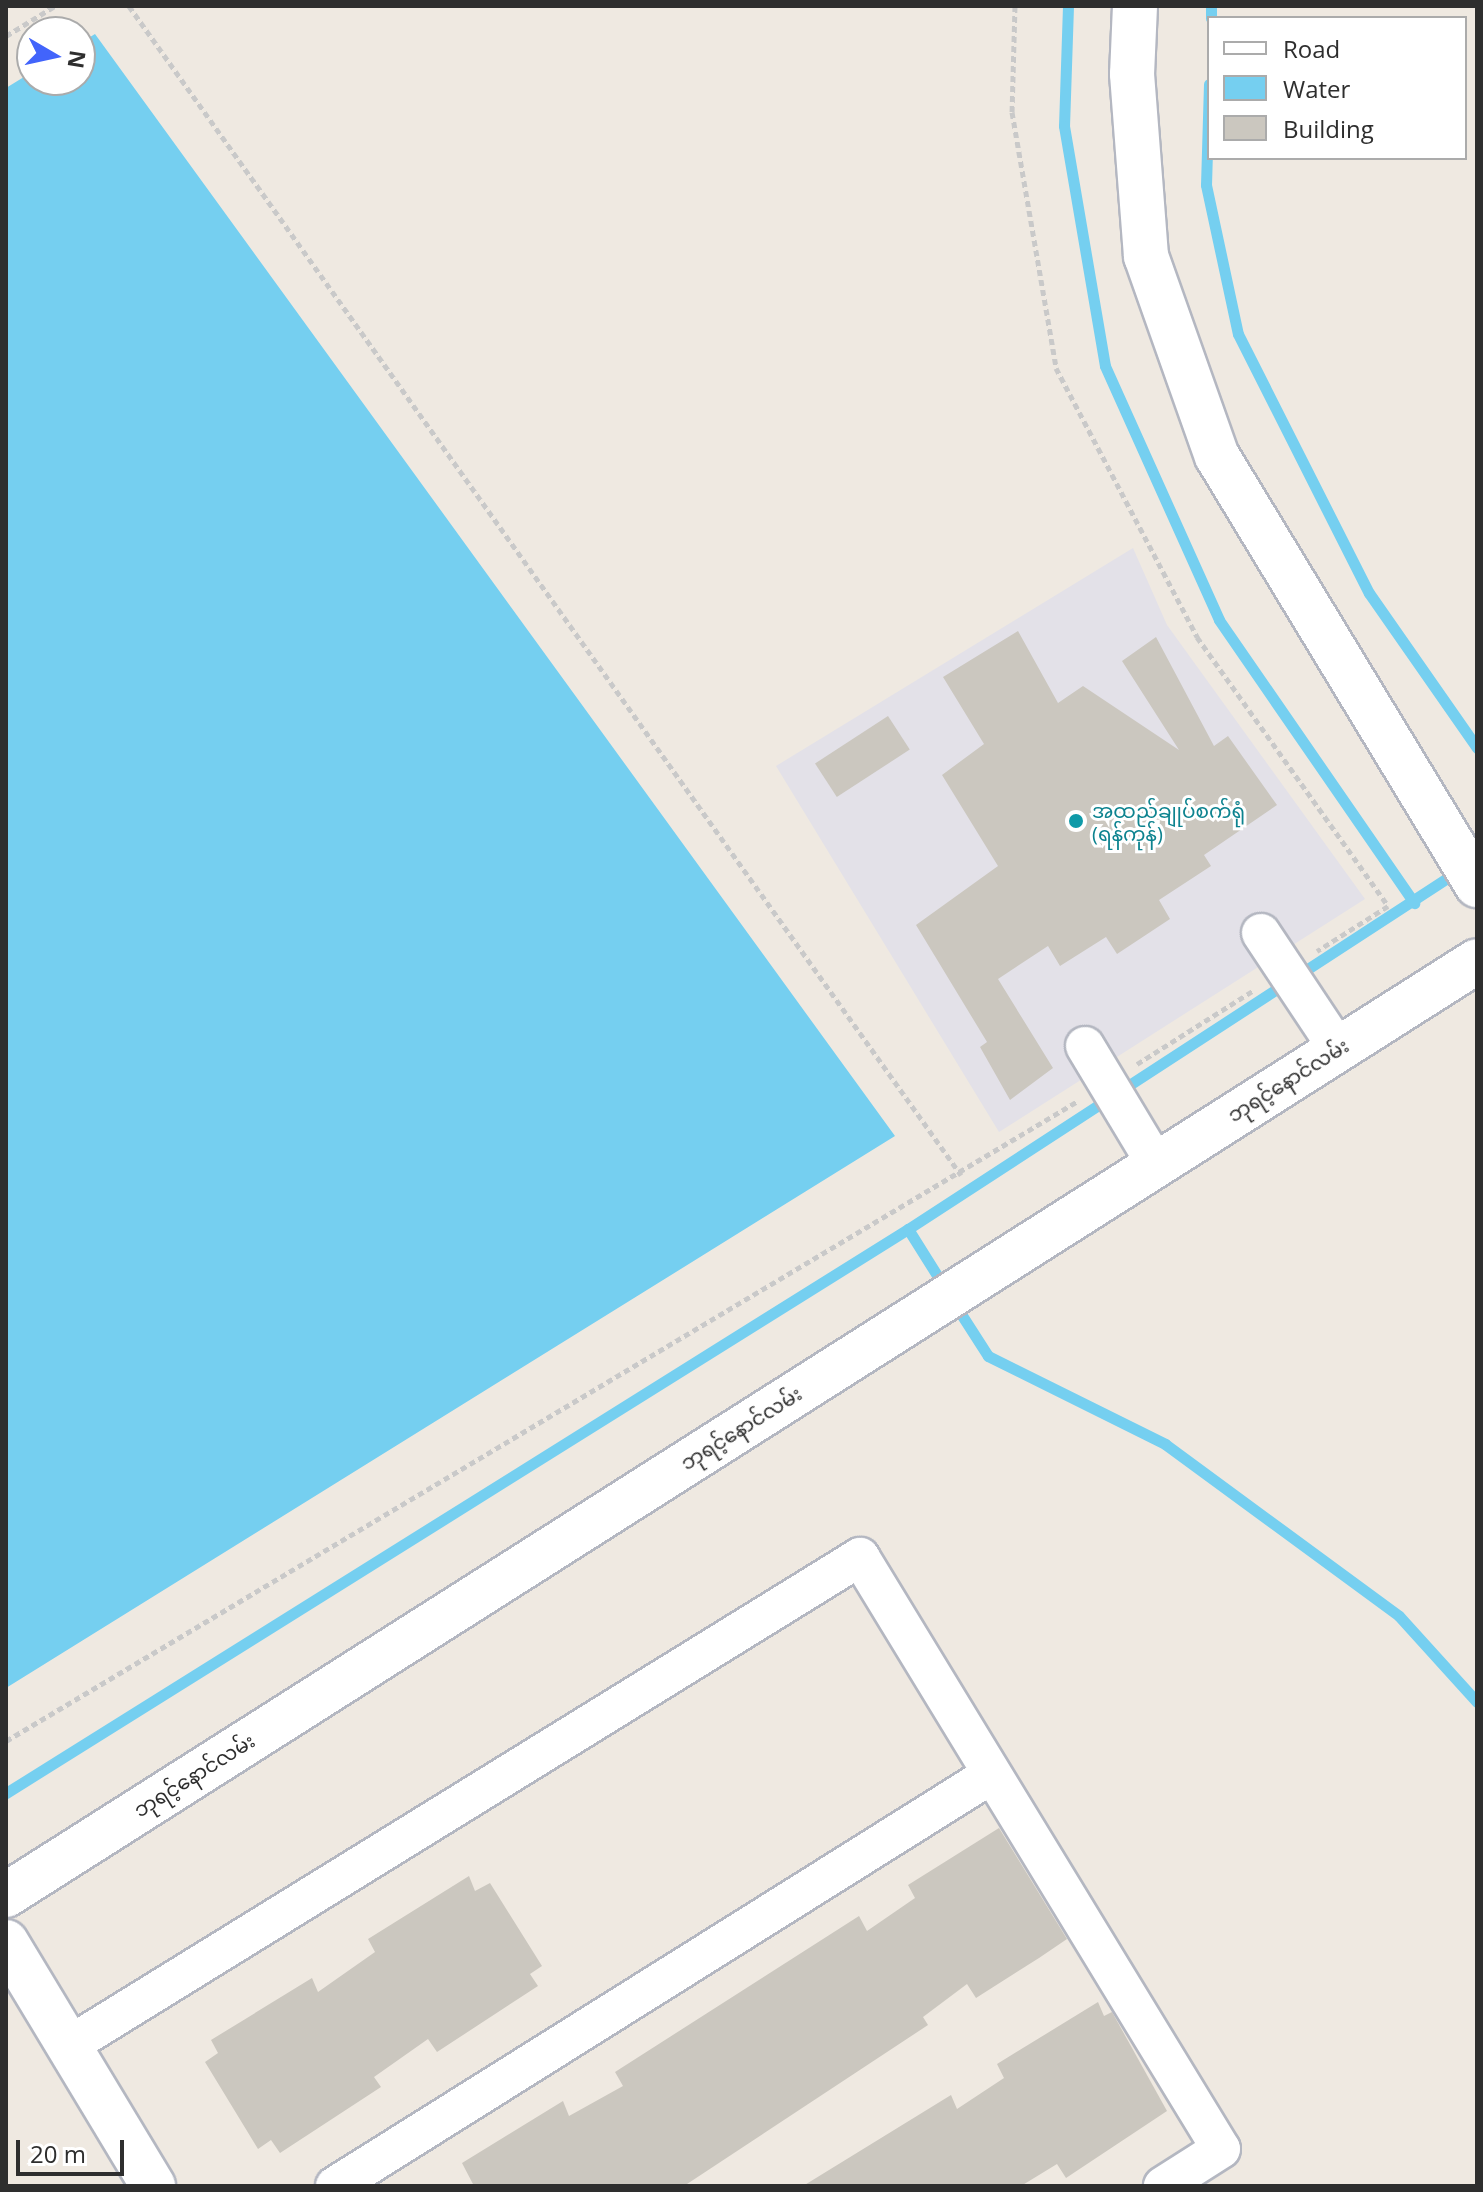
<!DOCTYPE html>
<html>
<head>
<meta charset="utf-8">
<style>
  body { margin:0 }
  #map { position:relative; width:1483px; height:2192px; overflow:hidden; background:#efe9e1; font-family:"Open Sans","Noto Sans Myanmar",sans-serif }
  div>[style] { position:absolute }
  .industrial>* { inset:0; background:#e3e1e8 }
  .water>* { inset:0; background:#75cff0 }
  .stream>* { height:11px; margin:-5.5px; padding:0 5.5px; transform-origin:5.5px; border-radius:5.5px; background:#75cff0 }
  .building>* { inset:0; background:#cbc7bf; transform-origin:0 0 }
  .path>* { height:5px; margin-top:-2.5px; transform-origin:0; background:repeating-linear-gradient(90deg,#c9c9c9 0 6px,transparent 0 10px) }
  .roads { filter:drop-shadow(2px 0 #b4b7c1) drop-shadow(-2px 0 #b4b7c1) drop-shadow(0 2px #b4b7c1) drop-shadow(0 -2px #b4b7c1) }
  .minor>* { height:38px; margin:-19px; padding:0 19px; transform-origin:19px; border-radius:19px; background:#fff }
  .tertiary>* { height:44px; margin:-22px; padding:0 22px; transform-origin:22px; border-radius:22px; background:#fff }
  .dots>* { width:22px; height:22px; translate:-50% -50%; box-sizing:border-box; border:4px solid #fff; border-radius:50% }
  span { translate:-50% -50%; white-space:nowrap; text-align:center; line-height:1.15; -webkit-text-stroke:6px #fff; paint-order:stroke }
  .culture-label { font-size:20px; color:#0d838f }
  .left { translate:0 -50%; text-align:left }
  .street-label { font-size:20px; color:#2e2e2e }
  .frame { position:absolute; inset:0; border:8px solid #2e2e2e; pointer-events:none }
  .legend { position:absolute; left:1207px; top:16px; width:260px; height:144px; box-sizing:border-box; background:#fff; border:2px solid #ababab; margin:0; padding:10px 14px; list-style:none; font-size:24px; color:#2e2e2e }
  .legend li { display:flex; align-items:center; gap:16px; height:40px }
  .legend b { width:40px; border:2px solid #ababab }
  .north { position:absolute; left:16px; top:16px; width:80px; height:80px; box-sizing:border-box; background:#fff; border:2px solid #ababab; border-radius:50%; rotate:99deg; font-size:22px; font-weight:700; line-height:32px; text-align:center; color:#2e2e2e }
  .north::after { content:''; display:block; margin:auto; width:28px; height:36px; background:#4264fb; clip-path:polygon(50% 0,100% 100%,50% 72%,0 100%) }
  .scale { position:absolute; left:16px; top:2140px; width:108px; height:36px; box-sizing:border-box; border:4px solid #2e2e2e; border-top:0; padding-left:10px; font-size:24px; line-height:28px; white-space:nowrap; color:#2e2e2e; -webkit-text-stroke:6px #fff; paint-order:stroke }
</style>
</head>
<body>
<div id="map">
  <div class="industrial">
    <div style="clip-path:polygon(1133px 548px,1167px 625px,1365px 899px,999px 1132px,776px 766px)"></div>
  </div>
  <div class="water">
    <div style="clip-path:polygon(95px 34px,895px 1136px,6px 1688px,6px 88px,32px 72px,32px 80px,80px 80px,80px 43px)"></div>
  </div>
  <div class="stream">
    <div style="left:1068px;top:6px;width:120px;rotate:91.9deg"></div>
    <div style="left:1064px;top:126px;width:243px;rotate:80.3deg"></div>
    <div style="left:1105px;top:366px;width:278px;rotate:65.8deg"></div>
    <div style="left:1219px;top:620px;width:344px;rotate:55.4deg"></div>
    <div style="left:1211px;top:18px;width:12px;rotate:-90deg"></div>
    <div style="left:1209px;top:84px;width:101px;rotate:91.7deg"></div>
    <div style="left:1206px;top:185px;width:152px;rotate:77.9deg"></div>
    <div style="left:1238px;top:334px;width:290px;rotate:63.2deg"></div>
    <div style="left:1369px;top:593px;width:189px;rotate:55.1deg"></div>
    <div style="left:908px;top:1229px;width:70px;rotate:57.9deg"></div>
    <div style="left:954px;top:1303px;width:63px;rotate:57.3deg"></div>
    <div style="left:988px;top:1356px;width:198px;rotate:26.4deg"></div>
    <div style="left:1165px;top:1444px;width:290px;rotate:36.3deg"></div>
    <div style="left:1399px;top:1616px;width:116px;rotate:47.8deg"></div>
    <div style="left:6px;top:1793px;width:1064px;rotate:-32.02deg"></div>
    <div style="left:908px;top:1229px;width:656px;rotate:-33.06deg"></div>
  </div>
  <div class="building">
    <div style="clip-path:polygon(1018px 631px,1058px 703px,1083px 686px,1179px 750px,1122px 661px,1156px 637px,1214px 746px,1228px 736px,1277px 805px,1204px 855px,1211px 866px,1159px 900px,1170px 919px,1117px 954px,1106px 937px,1060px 966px,1048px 946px,998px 979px,1053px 1068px,1010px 1100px,980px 1047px,987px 1042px,916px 925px,998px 866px,942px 775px,984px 744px,943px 677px)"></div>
    <div style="left:888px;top:716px;width:40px;height:87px;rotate:57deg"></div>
    <div style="clip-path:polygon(999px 1828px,1067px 1939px,1039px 1958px,976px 1998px,967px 1984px,923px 2017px,928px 2025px,684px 2186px,474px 2186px,462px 2163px,563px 2101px,569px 2116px,623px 2086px,615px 2072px,859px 1916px,867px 1931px,915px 1898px,908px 1885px)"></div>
    <div style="clip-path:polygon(469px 1876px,475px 1891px,490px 1883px,542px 1966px,530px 1974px,538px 1986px,437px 2052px,428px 2039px,374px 2077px,381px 2087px,280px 2153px,271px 2140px,258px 2149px,205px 2062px,218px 2053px,211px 2040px,312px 1978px,318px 1992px,375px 1952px,368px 1939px)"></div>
    <div style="clip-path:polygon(1098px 2002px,1104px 2016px,1112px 2012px,1167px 2111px,1066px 2178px,1057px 2164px,1021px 2186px,803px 2186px,951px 2095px,957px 2109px,1004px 2078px,997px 2064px)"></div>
  </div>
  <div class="path">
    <div style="left:129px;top:6px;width:1435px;rotate:54.56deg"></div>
    <div style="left:1015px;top:6px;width:106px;rotate:91.6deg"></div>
    <div style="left:1012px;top:112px;width:260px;rotate:80.2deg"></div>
    <div style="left:1056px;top:368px;width:304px;rotate:62.3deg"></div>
    <div style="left:1197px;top:637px;width:330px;rotate:54.6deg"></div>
    <div style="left:1388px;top:906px;width:84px;rotate:147.6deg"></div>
    <div style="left:6px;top:36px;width:57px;rotate:-31.5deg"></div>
    <div style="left:1137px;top:1064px;width:138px;rotate:-32.3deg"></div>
    <div style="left:6px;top:1741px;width:1249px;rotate:-30.84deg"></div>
  </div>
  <div class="roads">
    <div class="minor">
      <div style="left:1261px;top:933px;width:139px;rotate:56.4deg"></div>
      <div style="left:1085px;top:1046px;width:138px;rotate:59deg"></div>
      <div style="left:68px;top:2046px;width:931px;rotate:-31.69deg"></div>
      <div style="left:860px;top:1557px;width:693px;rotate:58.63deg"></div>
      <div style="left:1221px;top:2149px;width:69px;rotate:147.5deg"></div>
      <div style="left:335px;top:2186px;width:775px;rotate:-32.09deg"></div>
    </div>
    <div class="tertiary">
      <div style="left:1135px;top:6px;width:68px;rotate:92.5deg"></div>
      <div style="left:1132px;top:74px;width:183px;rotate:85.6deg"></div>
      <div style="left:1146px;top:256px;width:212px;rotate:70.5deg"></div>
      <div style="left:1217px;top:456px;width:502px;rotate:58.78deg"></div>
      <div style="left:6px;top:1895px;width:1742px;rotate:-32.41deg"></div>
      <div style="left:6px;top:1942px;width:285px;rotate:58.9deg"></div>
    </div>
  </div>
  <div class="dots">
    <div style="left:1076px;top:821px;background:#0f9aa8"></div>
  </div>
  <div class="culture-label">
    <span class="left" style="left:1092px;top:822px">အထည်ချုပ်စက်ရုံ<br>(ရန်ကုန်)</span>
  </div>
  <div class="street-label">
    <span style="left:1288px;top:1080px;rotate:-32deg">ဘုရင့်နောင်လမ်း</span>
    <span style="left:741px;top:1428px;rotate:-32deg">ဘုရင့်နောင်လမ်း</span>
    <span style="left:194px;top:1775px;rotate:-32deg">ဘုရင့်နောင်လမ်း</span>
  </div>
  <div class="frame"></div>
  <ul class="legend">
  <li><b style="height:10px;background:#fff"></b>Road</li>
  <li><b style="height:22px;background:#75cff0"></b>Water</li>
  <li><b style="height:22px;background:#cbc7bf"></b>Building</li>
  </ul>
  <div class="north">N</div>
  <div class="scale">20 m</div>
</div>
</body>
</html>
